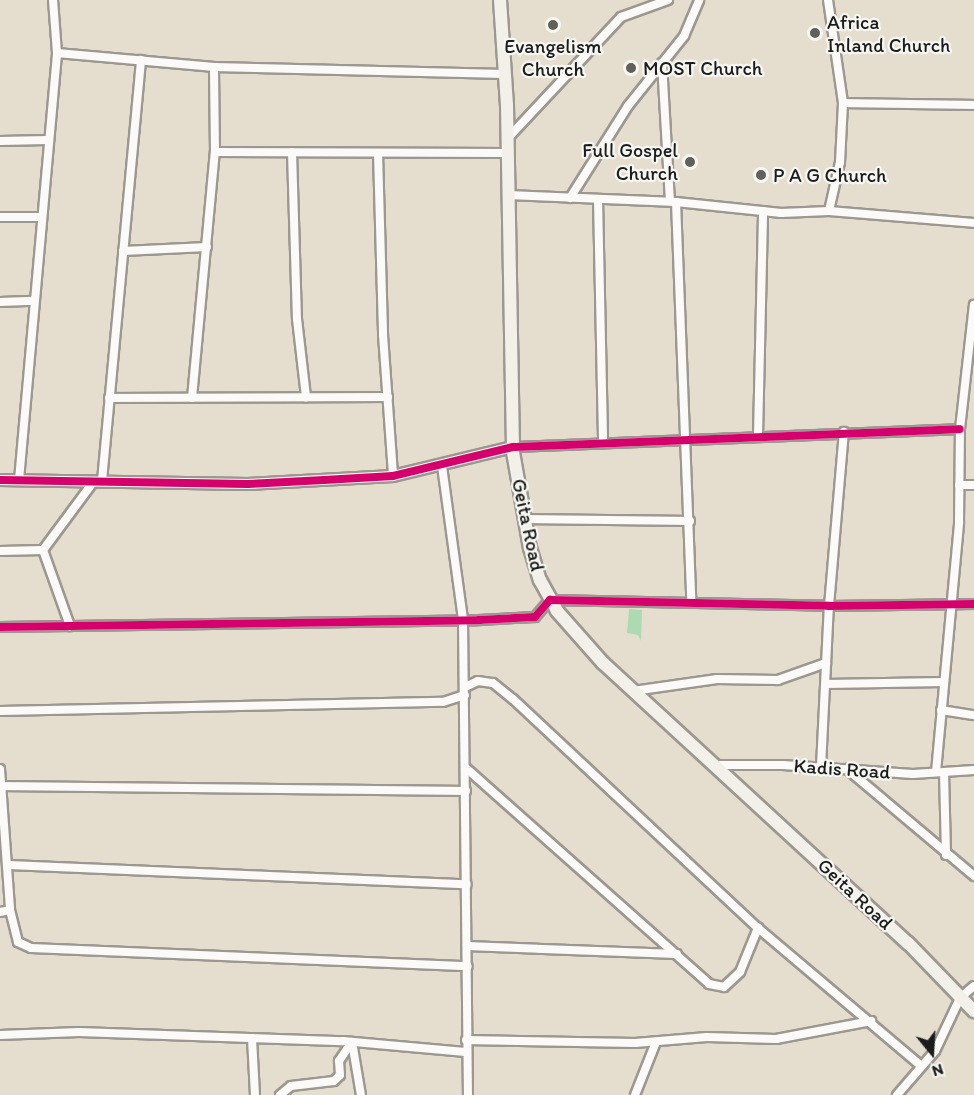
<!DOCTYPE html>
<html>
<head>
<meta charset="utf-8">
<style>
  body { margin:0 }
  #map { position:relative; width:974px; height:1095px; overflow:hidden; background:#e5decf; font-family:Itim,sans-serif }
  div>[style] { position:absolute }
  .green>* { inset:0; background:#acdab2 }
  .roads { filter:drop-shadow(2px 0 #9c9890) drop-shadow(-2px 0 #9c9890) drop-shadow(0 2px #9c9890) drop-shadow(0 -2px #9c9890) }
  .minor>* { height:8px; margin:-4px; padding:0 4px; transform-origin:4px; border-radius:4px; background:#fbfaf8 }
  .tertiary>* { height:10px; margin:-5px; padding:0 5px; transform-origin:5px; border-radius:5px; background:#fbfaf8 }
  .secondary>* { height:12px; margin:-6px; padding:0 6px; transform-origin:6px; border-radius:6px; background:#f3f0e9 }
  .cycleway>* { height:8px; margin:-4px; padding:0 4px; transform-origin:4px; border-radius:4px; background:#d6006c }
  .dots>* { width:16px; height:16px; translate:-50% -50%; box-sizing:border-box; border:3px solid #f6f6f2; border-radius:50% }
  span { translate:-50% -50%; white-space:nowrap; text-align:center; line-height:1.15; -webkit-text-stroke:4.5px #f6f6f2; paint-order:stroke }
  .poi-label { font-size:20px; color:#1c1c1c }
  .left { translate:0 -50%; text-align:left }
  .right { translate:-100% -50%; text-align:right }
  .street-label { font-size:20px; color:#1c1c1c }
  .north { position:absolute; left:902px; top:1023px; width:60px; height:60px; -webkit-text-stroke:4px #f6f6f2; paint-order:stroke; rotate:162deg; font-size:16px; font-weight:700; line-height:24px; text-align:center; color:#1c1c1c }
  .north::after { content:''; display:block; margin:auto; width:21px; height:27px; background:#1c1c1c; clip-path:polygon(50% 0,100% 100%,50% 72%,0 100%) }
</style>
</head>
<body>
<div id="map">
  <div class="green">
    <div style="clip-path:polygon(629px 609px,642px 610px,641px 641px,638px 635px,627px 633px)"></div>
  </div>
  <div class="roads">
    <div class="minor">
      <div style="left:828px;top:0;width:104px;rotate:81.7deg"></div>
      <div style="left:843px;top:103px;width:59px;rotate:92.9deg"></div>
      <div style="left:840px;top:162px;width:50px;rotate:102.7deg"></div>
      <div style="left:57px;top:53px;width:158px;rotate:5.1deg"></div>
      <div style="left:214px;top:67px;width:291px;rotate:1.4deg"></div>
      <div style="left:662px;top:63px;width:138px;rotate:86.7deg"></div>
      <div style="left:843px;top:103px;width:131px;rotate:0.9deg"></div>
      <div style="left:507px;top:139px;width:167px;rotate:-46.9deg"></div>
      <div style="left:621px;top:17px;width:50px;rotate:-19.9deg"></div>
      <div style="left:0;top:141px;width:47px;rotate:-1.2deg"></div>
      <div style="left:215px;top:152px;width:293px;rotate:0.2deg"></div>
      <div style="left:292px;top:152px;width:167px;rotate:88.3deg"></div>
      <div style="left:297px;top:319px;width:79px;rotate:83.4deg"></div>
      <div style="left:378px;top:153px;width:182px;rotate:88.4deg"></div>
      <div style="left:383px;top:335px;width:141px;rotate:85.9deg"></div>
      <div style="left:508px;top:195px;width:168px;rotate:2.4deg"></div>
      <div style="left:676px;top:202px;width:106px;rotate:6deg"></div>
      <div style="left:781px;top:213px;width:48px;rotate:-2.4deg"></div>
      <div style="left:829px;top:211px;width:145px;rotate:4.7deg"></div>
      <div style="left:570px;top:198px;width:109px;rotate:-57.8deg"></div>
      <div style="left:628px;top:106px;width:90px;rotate:-51.3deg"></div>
      <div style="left:684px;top:36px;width:39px;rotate:-67deg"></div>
      <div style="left:598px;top:199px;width:244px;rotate:88.8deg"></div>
      <div style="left:676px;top:202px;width:399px;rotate:87.8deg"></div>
      <div style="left:0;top:217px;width:41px"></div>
      <div style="left:123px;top:251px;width:84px;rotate:-2.7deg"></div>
      <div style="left:0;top:302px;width:34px;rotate:-2deg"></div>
      <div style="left:109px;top:398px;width:279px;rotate:-0.2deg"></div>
      <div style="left:192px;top:398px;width:247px;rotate:-84.7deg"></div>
      <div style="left:215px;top:152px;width:85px;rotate:-90.7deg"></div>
      <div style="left:758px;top:436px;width:225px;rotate:-88.7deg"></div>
      <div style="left:513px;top:447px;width:447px;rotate:-2.3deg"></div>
      <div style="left:442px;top:466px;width:155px;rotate:82.2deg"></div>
      <div style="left:463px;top:620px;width:475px;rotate:89.4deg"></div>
      <div style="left:19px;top:480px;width:429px;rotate:-84.9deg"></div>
      <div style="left:57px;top:53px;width:53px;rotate:-94.3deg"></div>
      <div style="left:102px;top:481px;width:423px;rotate:-84.7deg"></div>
      <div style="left:959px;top:485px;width:15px"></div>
      <div style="left:525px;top:519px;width:165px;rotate:0.7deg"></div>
      <div style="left:43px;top:550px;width:86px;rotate:-53.5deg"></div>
      <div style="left:0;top:551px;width:43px;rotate:-1.3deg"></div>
      <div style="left:43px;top:550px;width:81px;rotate:70.4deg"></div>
      <div style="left:0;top:627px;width:479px;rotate:-0.8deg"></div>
      <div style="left:479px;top:620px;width:56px;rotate:-3.1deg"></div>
      <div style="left:535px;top:617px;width:23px;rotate:-49deg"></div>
      <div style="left:550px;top:600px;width:279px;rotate:1.2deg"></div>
      <div style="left:829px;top:606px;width:145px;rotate:-0.8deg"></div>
      <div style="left:826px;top:684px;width:117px;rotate:-1deg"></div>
      <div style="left:465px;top:687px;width:14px;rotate:-25deg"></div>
      <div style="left:478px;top:681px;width:15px;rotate:8deg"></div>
      <div style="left:493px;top:683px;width:26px;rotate:39deg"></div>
      <div style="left:513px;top:699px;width:335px;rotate:43.1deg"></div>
      <div style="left:758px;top:928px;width:212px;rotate:40.2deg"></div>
      <div style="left:633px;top:691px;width:85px;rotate:-8.1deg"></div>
      <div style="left:717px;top:679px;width:61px;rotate:0.9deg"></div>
      <div style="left:778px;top:680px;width:51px;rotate:-19.5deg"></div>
      <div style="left:941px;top:710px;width:33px;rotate:9deg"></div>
      <div style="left:0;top:711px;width:443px;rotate:-1.2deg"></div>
      <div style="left:443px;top:702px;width:23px;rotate:-18deg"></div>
      <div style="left:714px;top:765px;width:69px"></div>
      <div style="left:783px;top:765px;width:130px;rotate:4deg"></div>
      <div style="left:913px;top:774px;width:61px;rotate:-3.8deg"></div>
      <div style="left:821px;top:767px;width:161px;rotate:-87.2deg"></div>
      <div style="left:829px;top:606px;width:175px;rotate:-85.1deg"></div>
      <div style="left:466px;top:768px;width:325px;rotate:41.6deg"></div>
      <div style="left:709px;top:984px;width:15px;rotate:11deg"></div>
      <div style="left:724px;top:987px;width:22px;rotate:-43deg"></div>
      <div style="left:740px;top:972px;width:48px;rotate:-67.8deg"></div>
      <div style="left:0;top:769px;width:141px;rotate:85.9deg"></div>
      <div style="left:10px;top:910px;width:33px;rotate:76deg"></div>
      <div style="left:18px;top:942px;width:14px;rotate:25deg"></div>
      <div style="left:31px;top:948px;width:437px;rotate:2.4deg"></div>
      <div style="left:847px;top:769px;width:166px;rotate:40.1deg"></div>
      <div style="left:936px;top:772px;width:251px;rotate:-84.7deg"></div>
      <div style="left:959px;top:522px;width:93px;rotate:-89.4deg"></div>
      <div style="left:960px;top:429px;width:125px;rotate:-83.6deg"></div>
      <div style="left:944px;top:772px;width:83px;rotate:88.6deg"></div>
      <div style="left:1px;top:786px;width:465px;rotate:0.6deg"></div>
      <div style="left:7px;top:865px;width:460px;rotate:2.4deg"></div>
      <div style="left:0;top:912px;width:10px;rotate:-11deg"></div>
      <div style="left:467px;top:946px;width:210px;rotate:2.2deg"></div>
      <div style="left:0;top:1035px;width:79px;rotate:-2.2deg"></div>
      <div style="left:79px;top:1032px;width:264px;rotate:2deg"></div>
      <div style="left:343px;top:1041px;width:123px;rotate:5.1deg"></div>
      <div style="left:252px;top:1038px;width:57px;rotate:87deg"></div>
      <div style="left:466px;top:1040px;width:169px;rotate:1deg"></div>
      <div style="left:635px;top:1043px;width:72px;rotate:-4.8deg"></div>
      <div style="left:707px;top:1037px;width:69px;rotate:1.7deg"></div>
      <div style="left:776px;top:1039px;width:97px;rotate:-10.7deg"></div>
      <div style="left:352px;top:1042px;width:54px;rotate:80.4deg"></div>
      <div style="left:280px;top:1095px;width:14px;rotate:-39deg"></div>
      <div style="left:291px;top:1086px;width:43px;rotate:-6.6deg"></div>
      <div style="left:334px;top:1081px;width:8px;rotate:-45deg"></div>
      <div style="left:340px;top:1075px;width:14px;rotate:-94deg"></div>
      <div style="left:339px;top:1061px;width:23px;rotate:-56deg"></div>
      <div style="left:635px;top:1095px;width:57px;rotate:-68.4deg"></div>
      <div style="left:897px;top:1095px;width:58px;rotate:-49.2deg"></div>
      <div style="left:935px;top:1051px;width:59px;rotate:-64.7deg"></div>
      <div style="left:960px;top:998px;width:18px;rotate:-41deg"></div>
    </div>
    <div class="tertiary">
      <div style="left:0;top:480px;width:248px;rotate:0.9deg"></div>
      <div style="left:248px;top:484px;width:145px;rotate:-3.2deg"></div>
      <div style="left:393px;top:476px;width:123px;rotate:-13.6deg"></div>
    </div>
    <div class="secondary">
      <div style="left:500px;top:0;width:105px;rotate:86.2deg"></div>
      <div style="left:507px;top:105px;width:347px;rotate:89deg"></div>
      <div style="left:513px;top:452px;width:97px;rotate:80deg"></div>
      <div style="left:530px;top:548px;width:34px;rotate:73deg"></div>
      <div style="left:540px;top:580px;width:35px;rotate:61deg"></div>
      <div style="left:557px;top:611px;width:69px;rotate:48.5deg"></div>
      <div style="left:603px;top:663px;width:414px;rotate:42.6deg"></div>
      <div style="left:908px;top:943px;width:95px;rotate:45.9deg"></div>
    </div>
  </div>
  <div class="cycleway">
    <div style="left:0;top:480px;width:248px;rotate:0.9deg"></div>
    <div style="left:248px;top:484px;width:76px;rotate:-3deg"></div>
    <div style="left:324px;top:480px;width:69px;rotate:-3.3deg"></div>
    <div style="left:393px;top:476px;width:123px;rotate:-13.6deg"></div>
    <div style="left:513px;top:447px;width:447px;rotate:-2.3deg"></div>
    <div style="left:0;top:627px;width:479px;rotate:-0.8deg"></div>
    <div style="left:479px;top:620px;width:56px;rotate:-3.1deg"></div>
    <div style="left:535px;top:617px;width:23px;rotate:-49deg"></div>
    <div style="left:550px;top:600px;width:279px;rotate:1.2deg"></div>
    <div style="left:829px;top:606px;width:145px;rotate:-0.8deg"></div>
  </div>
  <div class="dots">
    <div style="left:553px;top:25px;background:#62605b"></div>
    <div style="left:815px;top:33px;background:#62605b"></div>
    <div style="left:631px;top:68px;background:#62605b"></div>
    <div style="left:690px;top:162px;background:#62605b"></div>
    <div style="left:761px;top:175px;background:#62605b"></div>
  </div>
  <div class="poi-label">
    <span class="left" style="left:827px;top:34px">Africa<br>Inland Church</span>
    <span style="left:553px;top:58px">Evangelism<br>Church</span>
    <span class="left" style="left:643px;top:68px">MOST Church</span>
    <span class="right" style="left:678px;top:162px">Full Gospel<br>Church</span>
    <span class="left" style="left:773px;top:175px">P A G Church</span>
  </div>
  <div class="street-label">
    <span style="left:528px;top:525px;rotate:78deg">Geita Road</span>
    <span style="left:842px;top:769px;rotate:4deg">Kadis Road</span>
    <span style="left:855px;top:894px;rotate:43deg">Geita Road</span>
  </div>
  <div class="north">N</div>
</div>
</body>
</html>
